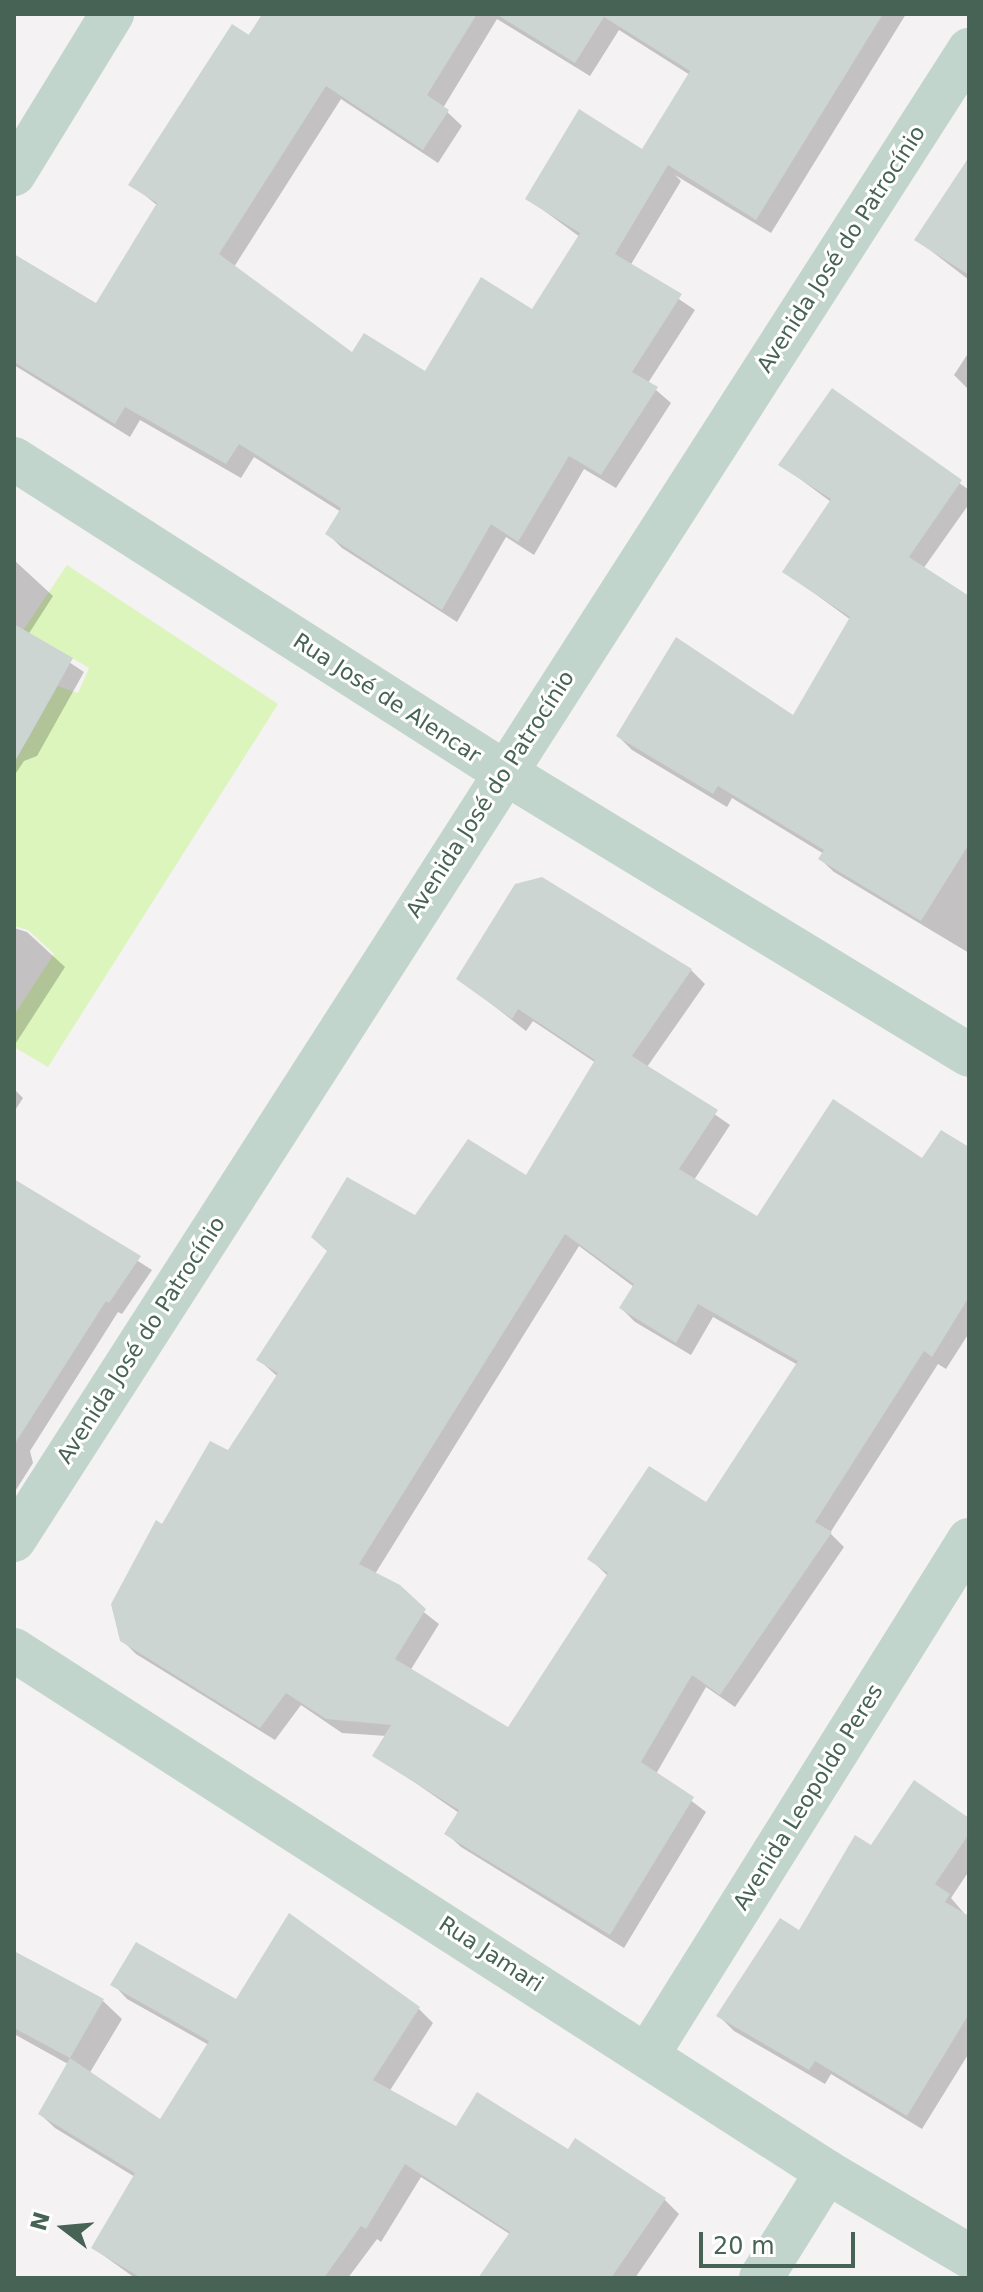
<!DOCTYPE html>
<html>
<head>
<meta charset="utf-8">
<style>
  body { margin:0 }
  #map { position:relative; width:983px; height:2292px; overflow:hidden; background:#f5f2f4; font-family:"DejaVu Sans",sans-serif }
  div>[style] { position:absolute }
  .green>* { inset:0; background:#dcf5bd }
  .shadow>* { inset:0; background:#0003 }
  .building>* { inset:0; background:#ccd5d2 }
  .minor>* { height:44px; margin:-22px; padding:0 22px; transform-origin:22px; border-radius:22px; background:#c2d5cd }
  span { translate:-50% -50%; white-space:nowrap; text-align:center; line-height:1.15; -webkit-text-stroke:6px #fff; paint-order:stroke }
  .street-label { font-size:22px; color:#476356 }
  .frame { position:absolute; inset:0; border:16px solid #476356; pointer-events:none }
  .north { position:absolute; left:24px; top:2188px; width:80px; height:80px; -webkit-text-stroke:6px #fff; paint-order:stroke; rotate:286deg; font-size:22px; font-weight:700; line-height:32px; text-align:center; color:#476356 }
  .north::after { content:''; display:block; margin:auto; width:28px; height:36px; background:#476356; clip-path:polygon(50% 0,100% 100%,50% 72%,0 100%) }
  .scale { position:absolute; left:699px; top:2232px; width:156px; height:36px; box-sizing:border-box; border:4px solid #476356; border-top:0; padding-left:10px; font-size:24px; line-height:28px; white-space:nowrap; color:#476356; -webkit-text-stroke:6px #fff; paint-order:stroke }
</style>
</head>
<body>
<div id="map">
  <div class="green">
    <div style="clip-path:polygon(67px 565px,278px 704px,48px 1067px,14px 1047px,14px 1015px,54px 954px,28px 930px,14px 926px,14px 748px,25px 744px,58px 686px,78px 693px,89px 668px,50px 645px,20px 635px)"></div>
  </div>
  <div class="shadow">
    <div style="clip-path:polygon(evenodd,265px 14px,906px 14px,771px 233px,675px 175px,681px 181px,630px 266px,695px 310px,648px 383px,671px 403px,616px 488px,584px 469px,534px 555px,506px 537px,457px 622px,342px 548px,327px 533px,341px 512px,254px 457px,241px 478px,140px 420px,130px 437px,14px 365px,14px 256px,96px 305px,158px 206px,131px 184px,265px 14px,497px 19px,590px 76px,619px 30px,690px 75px,643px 152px,528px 199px,580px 237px,533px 312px,426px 373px,353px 355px,234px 267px,341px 99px,438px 163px,462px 126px,443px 108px,497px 19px)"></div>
    <div style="clip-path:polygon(969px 161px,969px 280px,917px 240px)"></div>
    <div style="clip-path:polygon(969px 352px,969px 390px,954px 375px)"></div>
    <div style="clip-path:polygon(832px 391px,969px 490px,969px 504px,923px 569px,969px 599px,969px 953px,834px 872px,820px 859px,824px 854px,732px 798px,727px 807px,632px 750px,618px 736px,794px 718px,851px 620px,785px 572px,831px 502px,780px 464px)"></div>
    <div style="clip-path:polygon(14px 560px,53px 596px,28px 635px,84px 672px,37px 756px,24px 761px,14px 776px)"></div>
    <div style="clip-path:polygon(evenodd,542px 879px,691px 970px,705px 984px,647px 1067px,730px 1125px,694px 1180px,757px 1219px,969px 1149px,969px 1333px,946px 1369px,938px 1364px,830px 1533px,844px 1547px,735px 1707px,706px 1687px,656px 1774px,706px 1812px,624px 1948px,461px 1847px,447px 1834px,459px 1813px,375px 1755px,387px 1736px,342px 1733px,301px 1705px,275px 1740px,136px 1654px,122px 1640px,162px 1527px,228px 1453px,278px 1377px,259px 1360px,415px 1218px,527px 1178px,596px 1063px,533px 1021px,526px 1031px,458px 978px,542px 879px,579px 1246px,634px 1287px,621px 1308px,635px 1322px,691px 1355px,713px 1317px,798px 1365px,707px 1505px,590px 1559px,608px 1576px,509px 1730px,410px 1671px,439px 1624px,375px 1574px,579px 1246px)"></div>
    <div style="clip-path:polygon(14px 928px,27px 932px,65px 967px,14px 1046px)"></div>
    <div style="clip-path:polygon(14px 1089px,23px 1098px,14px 1112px)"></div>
    <div style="clip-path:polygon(14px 1182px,152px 1270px,122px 1314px,118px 1312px,30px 1451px,33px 1463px,14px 1493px)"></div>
    <div style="clip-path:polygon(969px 1820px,969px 1871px,951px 1898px,969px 1919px,969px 2053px,922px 2129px,831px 2074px,825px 2084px,734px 2031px,719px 2016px,800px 1933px,872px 1847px)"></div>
    <div style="clip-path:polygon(14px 1953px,103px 2001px,122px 2019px,89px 2074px,161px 2122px,209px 2045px,127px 1999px,113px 1984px,236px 2002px,419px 2009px,433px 2023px,389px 2092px,457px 2128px,569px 2151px,665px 2200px,679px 2214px,635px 2278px,481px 2278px,511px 2235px,421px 2177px,381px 2242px,377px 2239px,348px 2278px,135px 2278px,93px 2248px,135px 2177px,55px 2128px,40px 2114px,68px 2064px,14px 2034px)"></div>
  </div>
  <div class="building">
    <div style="clip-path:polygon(262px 14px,477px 14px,427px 95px,449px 110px,423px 150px,326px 86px,219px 254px,352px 352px,364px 333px,425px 371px,481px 277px,532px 309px,580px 233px,525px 199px,579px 109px,642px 149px,690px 71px,604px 17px,575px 63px,496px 14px,883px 14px,756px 220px,655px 157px,668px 165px,615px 254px,682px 294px,632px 372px,658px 387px,601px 475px,569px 456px,518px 542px,491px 524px,442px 610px,325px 534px,341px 508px,239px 444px,226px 464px,125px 407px,115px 424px,14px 362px,14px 254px,96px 303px,157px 203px,128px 185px,232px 24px,249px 35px)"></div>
    <div style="clip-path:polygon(969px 157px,969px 275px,914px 240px)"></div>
    <div style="clip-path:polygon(832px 388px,962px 480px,909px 557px,969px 596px,969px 844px,921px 921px,818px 859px,824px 850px,718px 786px,713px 794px,616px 736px,676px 637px,793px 715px,850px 617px,782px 572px,831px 499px,778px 465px)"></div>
    <div style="clip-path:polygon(14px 624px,73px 658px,14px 763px)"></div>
    <div style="clip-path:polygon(evenodd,542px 877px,692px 969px,632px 1056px,718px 1110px,679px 1169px,757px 1216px,833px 1099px,922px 1158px,941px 1130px,969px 1147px,969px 1297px,932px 1357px,924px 1351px,815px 1522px,832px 1532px,720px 1695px,692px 1675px,641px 1762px,694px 1797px,610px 1935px,444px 1834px,459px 1810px,372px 1756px,391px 1725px,326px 1719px,286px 1693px,260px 1728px,120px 1641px,111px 1604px,156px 1520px,162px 1524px,210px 1441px,228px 1450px,278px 1373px,256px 1360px,327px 1251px,311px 1237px,347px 1177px,415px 1215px,468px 1139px,526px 1175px,595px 1060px,518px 1009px,512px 1019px,456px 979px,515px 884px,542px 877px,565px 1234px,634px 1284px,619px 1308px,676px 1343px,698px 1304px,798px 1361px,706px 1502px,649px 1466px,587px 1559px,608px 1573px,508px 1727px,395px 1659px,426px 1609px,400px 1585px,359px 1564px,565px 1234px)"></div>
    <div style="clip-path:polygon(14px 1179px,141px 1256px,109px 1303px,106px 1301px,14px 1445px)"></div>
    <div style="clip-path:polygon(914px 1780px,969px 1818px,969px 1834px,935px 1884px,950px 1894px,945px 1902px,969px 1916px,969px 2014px,907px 2116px,815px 2061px,809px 2070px,716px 2016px,780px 1918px,799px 1930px,855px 1835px,871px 1845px)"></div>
    <div style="clip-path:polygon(289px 1913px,420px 2007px,373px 2080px,456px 2126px,477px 2092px,568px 2149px,575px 2138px,666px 2198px,611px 2278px,478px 2278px,510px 2232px,405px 2164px,366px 2229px,361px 2226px,324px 2278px,141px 2278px,91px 2248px,135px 2173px,38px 2114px,70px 2058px,160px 2119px,209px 2041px,110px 1985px,136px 1942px,236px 1999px)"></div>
    <div style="clip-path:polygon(14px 1951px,104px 1999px,70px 2058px,14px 2028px)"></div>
  </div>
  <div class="minor">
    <div style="left:14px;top:174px;width:188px;rotate:-58.5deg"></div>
    <div style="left:14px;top:459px;width:581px;rotate:32.57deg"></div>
    <div style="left:504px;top:772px;width:544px;rotate:31.32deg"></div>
    <div style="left:14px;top:1540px;width:1770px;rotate:-57.34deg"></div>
    <div style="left:14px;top:1650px;width:966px;rotate:32.7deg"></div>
    <div style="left:827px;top:2172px;width:165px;rotate:30.6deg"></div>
    <div style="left:648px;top:2054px;width:606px;rotate:-58.01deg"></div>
    <div style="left:761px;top:2278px;width:125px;rotate:-58.1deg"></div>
  </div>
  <div class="street-label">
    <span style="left:841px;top:249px;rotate:-57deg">Avenida José do Patrocínio</span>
    <span style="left:387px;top:698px;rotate:33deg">Rua José de Alencar</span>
    <span style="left:490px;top:794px;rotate:-57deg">Avenida José do Patrocínio</span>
    <span style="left:141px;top:1340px;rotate:-57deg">Avenida José do Patrocínio</span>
    <span style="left:808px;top:1797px;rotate:-58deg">Avenida Leopoldo Peres</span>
    <span style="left:491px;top:1954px;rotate:33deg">Rua Jamari</span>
  </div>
  <div class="frame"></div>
  <div class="north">N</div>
  <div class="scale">20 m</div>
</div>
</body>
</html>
